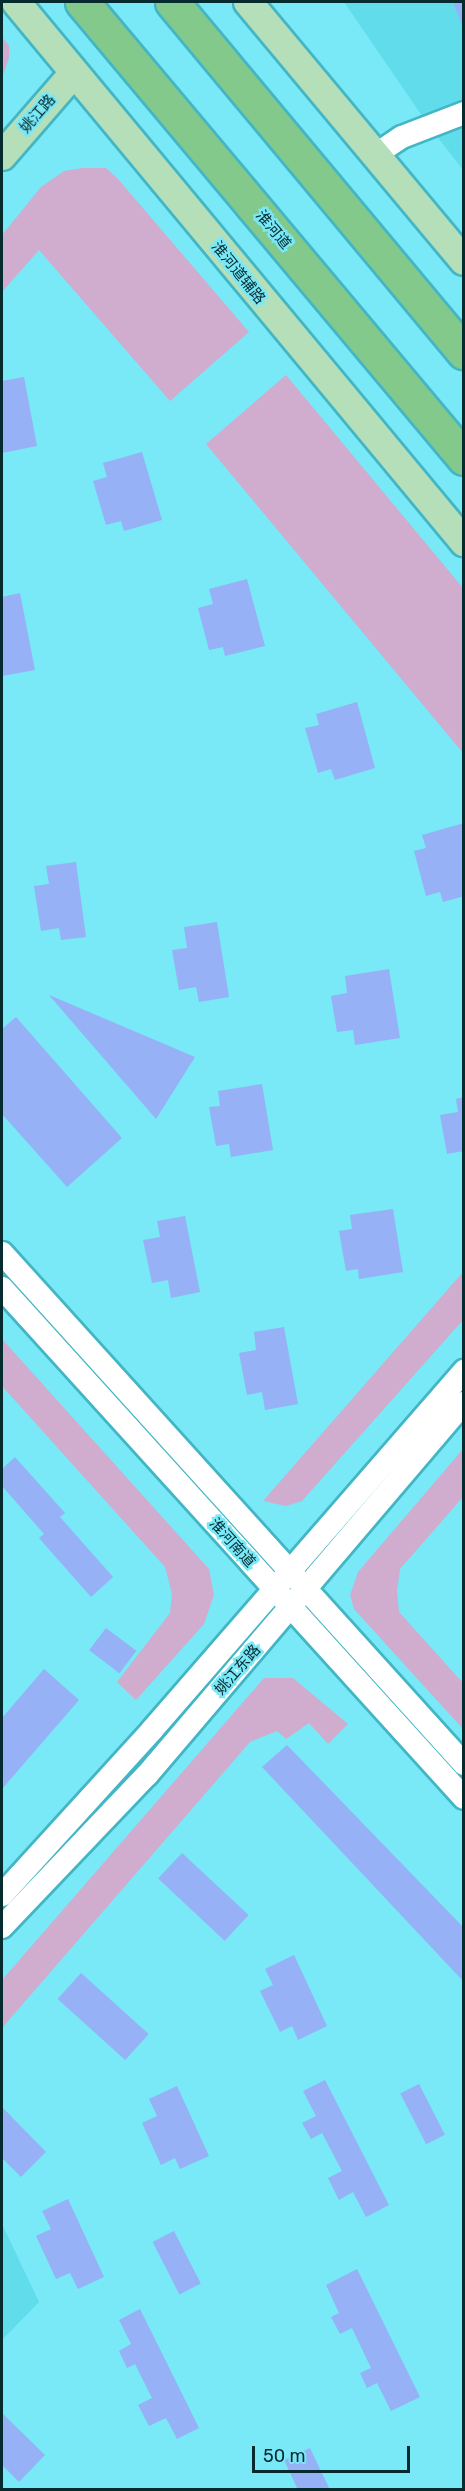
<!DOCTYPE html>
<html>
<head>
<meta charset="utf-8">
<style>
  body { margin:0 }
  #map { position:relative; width:465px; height:2491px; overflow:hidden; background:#79e8f7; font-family:Rubik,"Noto Sans SC",sans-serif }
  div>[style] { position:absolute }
  .built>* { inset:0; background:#60dceb }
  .green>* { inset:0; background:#d0accf }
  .building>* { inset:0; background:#96b1f5; transform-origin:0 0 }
  .roads { filter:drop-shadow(2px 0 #43b6c5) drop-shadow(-2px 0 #43b6c5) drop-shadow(0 2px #43b6c5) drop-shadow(0 -2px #43b6c5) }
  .minor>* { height:22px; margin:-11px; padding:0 11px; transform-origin:11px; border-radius:11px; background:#fff }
  .major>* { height:28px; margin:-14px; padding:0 14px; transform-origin:14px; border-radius:14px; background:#b5dfb9 }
  .highway>* { height:33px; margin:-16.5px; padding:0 16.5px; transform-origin:16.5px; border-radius:16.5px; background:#83c98b }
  span { translate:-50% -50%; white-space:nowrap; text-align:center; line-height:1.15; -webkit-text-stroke:5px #79e8f7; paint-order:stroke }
  .street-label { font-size:15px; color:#052b2f }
  .frame { position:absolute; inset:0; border:3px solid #052b2f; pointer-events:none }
  .scale { position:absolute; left:252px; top:2446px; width:158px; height:27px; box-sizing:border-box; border:3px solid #052b2f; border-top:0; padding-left:8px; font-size:18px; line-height:21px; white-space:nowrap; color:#052b2f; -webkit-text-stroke:4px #79e8f7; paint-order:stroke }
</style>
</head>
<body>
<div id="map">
  <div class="built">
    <div style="clip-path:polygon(344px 2px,463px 2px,463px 170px,429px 126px)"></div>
    <div style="clip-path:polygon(2px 2224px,39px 2302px,2px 2340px)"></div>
  </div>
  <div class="green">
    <div style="clip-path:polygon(2px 37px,9px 46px,9px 58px,2px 78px)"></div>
    <div style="clip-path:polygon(82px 168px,106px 168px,118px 179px,249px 332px,170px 401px,39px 250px,2px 292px,2px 235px,41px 187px,64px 171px)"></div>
    <div style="clip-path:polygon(286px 375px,463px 588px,463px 753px,206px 444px)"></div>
    <div style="clip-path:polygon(463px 1272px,463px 1320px,302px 1501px,286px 1506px,263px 1501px)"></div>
    <div style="clip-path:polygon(2px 1339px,209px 1569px,214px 1595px,204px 1624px,136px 1700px,117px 1682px,170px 1613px,172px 1594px,165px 1567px,2px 1386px)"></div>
    <div style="clip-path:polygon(463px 1449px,463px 1497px,400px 1569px,397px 1591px,399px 1612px,463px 1683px,463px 1729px,354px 1609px,350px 1595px,358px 1572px)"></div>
    <div style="clip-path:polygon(264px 1678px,293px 1678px,348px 1724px,328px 1744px,309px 1723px,286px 1739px,277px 1731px,250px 1742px,2px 2028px,2px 1980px)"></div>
  </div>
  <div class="building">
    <div style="clip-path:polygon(453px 2px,464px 2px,464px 28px,463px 28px)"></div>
    <div style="clip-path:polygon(24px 377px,37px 446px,2px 453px,2px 381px)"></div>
    <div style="clip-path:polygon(142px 452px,162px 520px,124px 531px,121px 521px,106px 525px,93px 481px,107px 477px,103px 463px)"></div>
    <div style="clip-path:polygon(247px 579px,265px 646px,225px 656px,223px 647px,209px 650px,198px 608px,213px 604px,209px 589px)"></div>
    <div style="clip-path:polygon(20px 593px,35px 670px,2px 676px,2px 597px)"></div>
    <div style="clip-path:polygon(357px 702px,375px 768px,335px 780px,331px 769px,318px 773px,305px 728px,319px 725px,316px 714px)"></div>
    <div style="clip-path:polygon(464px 823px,464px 896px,443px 902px,440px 892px,426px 896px,414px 851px,426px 848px,422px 835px)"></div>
    <div style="clip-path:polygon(76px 862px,86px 937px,61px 940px,59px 928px,41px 931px,34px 886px,49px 884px,46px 866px)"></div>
    <div style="clip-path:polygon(217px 922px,229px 997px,199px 1002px,196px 987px,179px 990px,172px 950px,187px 948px,184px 927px)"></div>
    <div style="clip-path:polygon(389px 969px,400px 1038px,355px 1045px,353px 1030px,337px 1032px,331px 996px,347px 993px,345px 976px)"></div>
    <div style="clip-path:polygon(49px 995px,195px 1057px,156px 1119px)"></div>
    <div style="clip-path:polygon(16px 1017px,122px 1138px,67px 1187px,2px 1114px,2px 1029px)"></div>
    <div style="clip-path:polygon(262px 1084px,273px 1150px,231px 1157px,229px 1144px,216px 1146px,209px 1107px,220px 1106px,218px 1091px)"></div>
    <div style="clip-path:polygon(464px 1097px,464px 1151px,447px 1154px,440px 1115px,458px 1112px,456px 1099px)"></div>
    <div style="clip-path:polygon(393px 1209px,403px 1272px,359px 1279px,358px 1269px,346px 1271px,339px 1231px,352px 1229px,350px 1215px)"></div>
    <div style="clip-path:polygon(185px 1216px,200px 1292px,171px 1298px,168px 1280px,152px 1283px,143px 1240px,160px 1237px,157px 1221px)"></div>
    <div style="clip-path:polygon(284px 1327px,298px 1404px,265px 1410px,262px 1392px,247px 1395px,239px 1353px,256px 1350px,254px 1332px)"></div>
    <div style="clip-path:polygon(15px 1457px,65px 1513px,60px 1517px,113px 1577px,91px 1597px,39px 1538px,44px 1534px,2px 1486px,2px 1469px)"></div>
    <div style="left:106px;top:1628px;width:38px;height:28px;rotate:37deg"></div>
    <div style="clip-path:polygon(44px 1669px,79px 1700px,2px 1789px,2px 1718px)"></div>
    <div style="clip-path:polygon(287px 1745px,464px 1928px,464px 1982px,262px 1767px)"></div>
    <div style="left:182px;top:1853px;width:91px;height:35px;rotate:43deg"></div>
    <div style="clip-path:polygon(294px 1955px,327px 2026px,298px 2040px,292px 2026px,280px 2032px,260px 1991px,273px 1985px,265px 1969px)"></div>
    <div style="left:81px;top:1973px;width:91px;height:35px;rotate:42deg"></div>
    <div style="clip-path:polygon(325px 2080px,389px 2205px,366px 2217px,353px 2192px,339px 2200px,328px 2178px,342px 2171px,322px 2133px,311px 2139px,302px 2123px,316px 2116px,303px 2091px)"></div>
    <div style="left:419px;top:2084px;width:57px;height:21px;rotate:63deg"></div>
    <div style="clip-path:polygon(177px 2086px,209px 2156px,180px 2169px,175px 2158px,161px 2165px,142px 2123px,157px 2116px,149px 2099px)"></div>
    <div style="clip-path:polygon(2px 2107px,46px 2152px,21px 2177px,2px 2158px)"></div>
    <div style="clip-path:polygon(68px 2199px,104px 2277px,78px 2289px,70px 2273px,56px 2279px,36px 2236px,51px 2229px,42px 2211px)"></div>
    <div style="left:174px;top:2231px;width:59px;height:24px;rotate:63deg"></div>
    <div style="clip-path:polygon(357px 2269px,420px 2397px,391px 2411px,377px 2383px,367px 2388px,360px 2373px,371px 2368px,352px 2328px,340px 2334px,331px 2317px,339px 2313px,326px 2285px)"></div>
    <div style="clip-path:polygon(140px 2309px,199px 2428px,177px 2439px,166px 2418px,149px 2426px,138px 2405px,152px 2398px,135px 2364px,127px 2368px,119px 2351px,131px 2344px,119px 2320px)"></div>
    <div style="clip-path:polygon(2px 2413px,45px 2455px,19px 2482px,2px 2465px)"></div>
    <div style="clip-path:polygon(310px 2448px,330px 2490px,298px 2490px,284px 2460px)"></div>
  </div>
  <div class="roads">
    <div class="minor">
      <div style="left:375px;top:155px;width:32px;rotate:-34deg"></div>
      <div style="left:402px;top:137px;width:66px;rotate:-21.2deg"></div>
      <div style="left:2px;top:1253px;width:689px;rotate:47.88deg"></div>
      <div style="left:2px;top:1288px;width:688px;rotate:47.83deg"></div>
      <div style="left:2px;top:1895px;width:223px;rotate:-47.7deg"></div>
      <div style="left:152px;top:1730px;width:476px;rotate:-49deg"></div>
      <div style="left:2px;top:1927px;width:210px;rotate:-46.4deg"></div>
      <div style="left:147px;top:1775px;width:489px;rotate:-49.6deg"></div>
    </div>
    <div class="major">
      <div style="left:16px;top:2px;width:702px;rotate:50.32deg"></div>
      <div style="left:248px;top:2px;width:337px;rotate:50.2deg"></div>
      <div style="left:2px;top:156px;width:110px;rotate:-49.1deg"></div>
    </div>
    <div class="highway">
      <div style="left:82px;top:2px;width:595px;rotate:50.05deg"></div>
      <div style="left:172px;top:2px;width:456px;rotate:50.2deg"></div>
    </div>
  </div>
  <div class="street-label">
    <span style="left:38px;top:114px;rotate:-49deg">姚江路</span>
    <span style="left:273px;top:230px;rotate:50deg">淮河道</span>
    <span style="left:238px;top:273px;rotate:51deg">淮河道辅路</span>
    <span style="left:232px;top:1543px;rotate:48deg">淮河南道</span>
    <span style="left:238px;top:1670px;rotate:-49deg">姚江东路</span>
  </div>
  <div class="frame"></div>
  <div class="scale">50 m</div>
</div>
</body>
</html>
